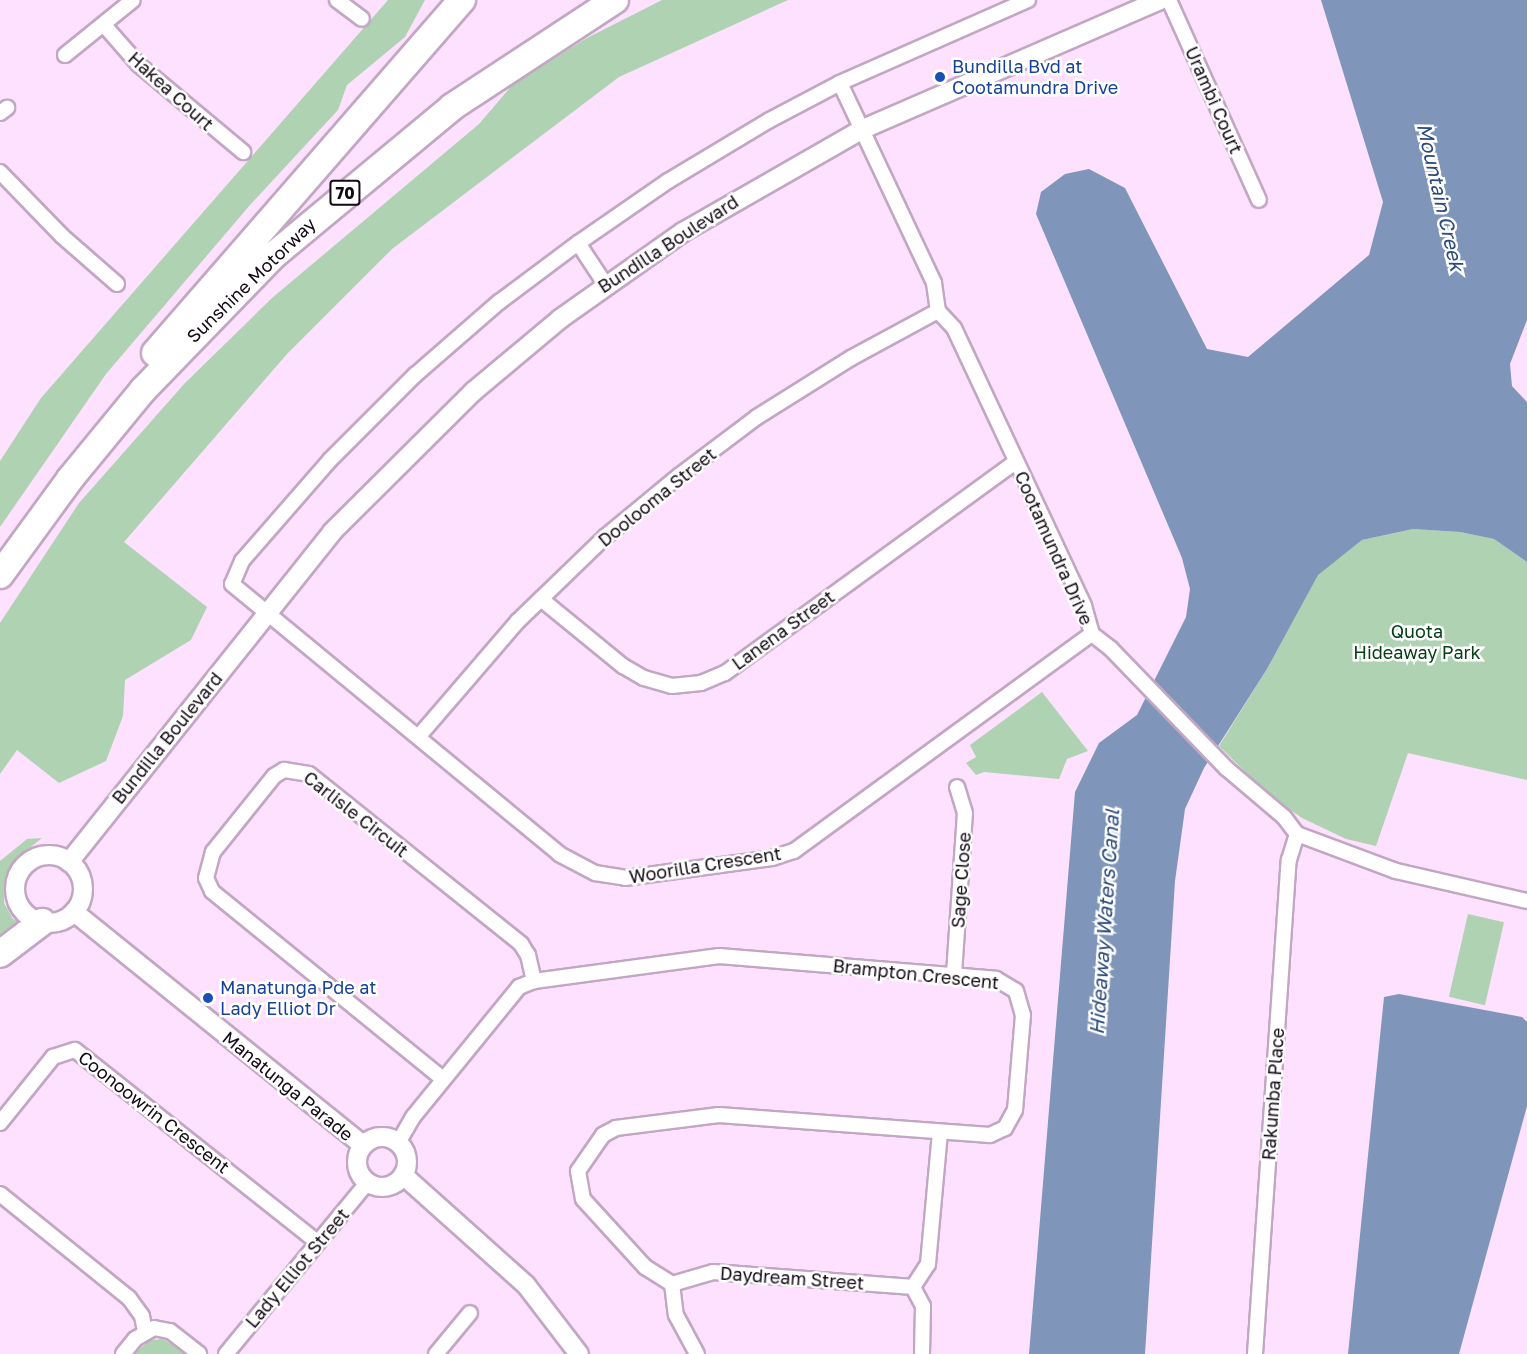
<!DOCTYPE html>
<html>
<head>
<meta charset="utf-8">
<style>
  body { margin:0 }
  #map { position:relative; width:1527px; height:1354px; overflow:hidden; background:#fde1fe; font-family:"Golos Text",sans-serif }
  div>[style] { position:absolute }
  .green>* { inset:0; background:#afd2b3; transform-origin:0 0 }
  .water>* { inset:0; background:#7f96ba }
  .roads { filter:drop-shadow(2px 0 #c2a7c3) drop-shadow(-2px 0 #c2a7c3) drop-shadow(0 2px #c2a7c3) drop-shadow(0 -2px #c2a7c3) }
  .minor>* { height:14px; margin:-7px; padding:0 7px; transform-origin:7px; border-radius:7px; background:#fff }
  .tertiary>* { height:18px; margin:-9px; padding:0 9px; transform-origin:9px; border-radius:9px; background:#fff }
  .tertiary>.ring { margin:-9px; padding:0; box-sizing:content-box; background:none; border:18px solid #fff; border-radius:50% }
  .motorway>* { height:26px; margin:-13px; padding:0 13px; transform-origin:13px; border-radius:13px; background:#fff }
  .dots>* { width:16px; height:16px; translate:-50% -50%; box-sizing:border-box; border:3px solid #fff; border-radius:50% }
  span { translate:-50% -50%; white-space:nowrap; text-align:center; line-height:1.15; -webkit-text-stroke:5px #fff; paint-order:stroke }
  .shield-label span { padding:2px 4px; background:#fff; border:2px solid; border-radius:4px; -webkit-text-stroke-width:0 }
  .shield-label { font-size:16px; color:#120913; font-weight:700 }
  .transit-label { font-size:18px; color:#164399 }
  .left { translate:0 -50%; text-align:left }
  .street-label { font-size:18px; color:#120913 }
  .park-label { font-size:18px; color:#054017 }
  .water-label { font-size:20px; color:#2b4a7b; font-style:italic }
</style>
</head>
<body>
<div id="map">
  <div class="green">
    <div style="clip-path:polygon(388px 0,425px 0,405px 37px,347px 85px,338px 110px,250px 205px,106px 374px,0 527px,0 461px,41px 398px)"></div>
    <div style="clip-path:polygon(662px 0,788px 0,619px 77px,392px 249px,287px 354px,124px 542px,207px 607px,191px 640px,125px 680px,123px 716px,106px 761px,59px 783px,17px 750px,0 774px,0 623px,79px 503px,185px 383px,272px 298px,479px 124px,514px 83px,587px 38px)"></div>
    <div style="clip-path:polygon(1413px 529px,1460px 532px,1494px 539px,1527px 562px,1527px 780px,1408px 753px,1376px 846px,1346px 839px,1302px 818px,1269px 795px,1219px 746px,1267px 669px,1318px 574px,1362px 540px)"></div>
    <div style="clip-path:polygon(1042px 692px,1088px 751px,1067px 759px,1059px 779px,984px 772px,976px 775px,966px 763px,976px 757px,970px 745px)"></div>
    <div style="clip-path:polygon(42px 838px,17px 858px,5px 877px,4px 903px,13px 919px,28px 926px,0 942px,0 861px,27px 839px)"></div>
    <div style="left:1468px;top:914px;width:37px;height:85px;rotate:13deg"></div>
    <div style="clip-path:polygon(163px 1339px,187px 1354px,134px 1354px,150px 1340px)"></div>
  </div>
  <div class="water">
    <div style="clip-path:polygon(1321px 0,1527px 0,1527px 320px,1510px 364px,1512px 386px,1527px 402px,1527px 562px,1494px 539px,1460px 532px,1413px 529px,1362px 540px,1318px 575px,1267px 669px,1204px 768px,1185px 809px,1175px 881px,1145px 1354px,1029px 1354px,1075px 792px,1099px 743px,1137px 715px,1186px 617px,1190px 589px,1182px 558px,1036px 214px,1041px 192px,1065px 174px,1089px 169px,1125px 188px,1207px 349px,1248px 357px,1369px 255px,1383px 202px)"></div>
    <div style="clip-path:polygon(1399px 994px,1522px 1017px,1527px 1022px,1527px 1106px,1459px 1354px,1348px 1354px,1384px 997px)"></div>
  </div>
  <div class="roads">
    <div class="minor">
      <div style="left:337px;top:0;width:31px;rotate:37deg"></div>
      <div style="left:1028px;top:0;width:206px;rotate:156.2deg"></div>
      <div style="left:840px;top:83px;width:81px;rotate:152.2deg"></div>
      <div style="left:768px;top:121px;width:117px;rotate:149deg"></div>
      <div style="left:668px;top:181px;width:109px;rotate:145.4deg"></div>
      <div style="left:578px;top:243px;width:99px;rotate:143.2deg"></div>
      <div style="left:499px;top:302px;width:111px;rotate:139deg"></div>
      <div style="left:415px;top:375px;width:120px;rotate:135deg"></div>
      <div style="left:330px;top:460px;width:134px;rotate:131.1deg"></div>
      <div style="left:242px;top:561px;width:25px;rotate:113deg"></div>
      <div style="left:232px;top:584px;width:424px;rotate:39.5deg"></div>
      <div style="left:559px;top:854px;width:41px;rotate:27.8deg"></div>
      <div style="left:595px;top:873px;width:30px;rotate:9deg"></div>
      <div style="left:625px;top:878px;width:148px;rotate:-7.7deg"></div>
      <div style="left:772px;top:858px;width:23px;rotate:-18deg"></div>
      <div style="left:794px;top:851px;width:369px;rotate:-36.1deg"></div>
      <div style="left:1169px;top:0;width:219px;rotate:65.8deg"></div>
      <div style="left:104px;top:25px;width:53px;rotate:48.8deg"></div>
      <div style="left:139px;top:65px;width:136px;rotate:39.9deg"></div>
      <div style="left:65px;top:55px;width:87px;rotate:-39deg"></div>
      <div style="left:840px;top:83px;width:221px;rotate:64.8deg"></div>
      <div style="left:934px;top:283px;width:28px;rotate:82deg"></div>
      <div style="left:938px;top:311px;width:23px;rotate:47deg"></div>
      <div style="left:954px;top:328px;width:307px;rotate:64.9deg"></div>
      <div style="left:1084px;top:606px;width:29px;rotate:74deg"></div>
      <div style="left:1092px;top:634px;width:24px;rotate:38deg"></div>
      <div style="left:1111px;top:649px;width:165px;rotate:46deg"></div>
      <div style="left:1226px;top:768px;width:76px;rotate:40.2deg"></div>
      <div style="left:1284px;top:817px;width:21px;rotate:53deg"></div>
      <div style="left:1297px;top:834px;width:106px;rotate:20.5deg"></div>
      <div style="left:1396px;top:871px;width:134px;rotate:12.9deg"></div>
      <div style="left:0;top:113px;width:9px;rotate:-36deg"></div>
      <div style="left:0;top:172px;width:89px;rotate:45.9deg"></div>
      <div style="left:62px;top:236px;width:73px;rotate:41.1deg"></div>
      <div style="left:578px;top:243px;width:49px;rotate:56.6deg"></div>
      <div style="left:541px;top:599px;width:106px;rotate:39.3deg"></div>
      <div style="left:623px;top:666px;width:24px;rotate:30deg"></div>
      <div style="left:644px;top:678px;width:29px;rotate:16deg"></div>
      <div style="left:672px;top:686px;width:29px;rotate:-6deg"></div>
      <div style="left:701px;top:683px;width:26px;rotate:-23deg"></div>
      <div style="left:725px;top:673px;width:359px;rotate:-36deg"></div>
      <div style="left:419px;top:736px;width:152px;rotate:-49.3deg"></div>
      <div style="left:518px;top:621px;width:121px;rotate:-44deg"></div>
      <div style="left:605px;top:537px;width:97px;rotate:-39.6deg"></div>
      <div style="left:680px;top:475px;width:96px;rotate:-37deg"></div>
      <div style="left:757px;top:417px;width:111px;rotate:-32.1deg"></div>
      <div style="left:851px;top:358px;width:99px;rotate:-28.4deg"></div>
      <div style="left:954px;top:974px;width:161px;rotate:-86.1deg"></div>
      <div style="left:965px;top:813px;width:27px;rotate:-107deg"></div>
      <div style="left:443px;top:1079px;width:298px;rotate:-140.9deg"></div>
      <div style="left:212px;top:891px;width:14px;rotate:-115deg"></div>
      <div style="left:206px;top:878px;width:27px;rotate:-75deg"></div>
      <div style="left:213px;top:852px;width:97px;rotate:-51.2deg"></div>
      <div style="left:274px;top:776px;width:12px;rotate:-31deg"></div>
      <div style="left:284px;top:770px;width:25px;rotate:9deg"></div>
      <div style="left:309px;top:774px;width:272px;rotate:38.7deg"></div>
      <div style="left:521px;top:944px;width:13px;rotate:58deg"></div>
      <div style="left:528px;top:955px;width:27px;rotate:77deg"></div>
      <div style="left:0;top:1123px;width:85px;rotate:-51.2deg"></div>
      <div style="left:53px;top:1057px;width:23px;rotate:-18deg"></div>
      <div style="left:75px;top:1050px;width:309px;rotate:38.4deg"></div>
      <div style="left:398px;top:1143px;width:30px;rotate:-60deg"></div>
      <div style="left:413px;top:1117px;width:168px;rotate:-50.8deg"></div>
      <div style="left:519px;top:987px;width:16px;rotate:-22deg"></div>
      <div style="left:534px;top:981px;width:187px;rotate:-7.7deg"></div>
      <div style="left:719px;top:956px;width:278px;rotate:4.7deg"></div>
      <div style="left:996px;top:979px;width:23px;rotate:31deg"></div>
      <div style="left:1016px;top:991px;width:25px;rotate:74deg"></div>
      <div style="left:1023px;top:1015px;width:95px;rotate:94.8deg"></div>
      <div style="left:1015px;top:1110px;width:21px;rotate:119deg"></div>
      <div style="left:1005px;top:1128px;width:17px;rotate:155deg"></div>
      <div style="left:990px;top:1135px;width:272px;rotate:-175.8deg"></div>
      <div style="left:719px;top:1115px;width:104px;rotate:172.8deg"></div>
      <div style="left:616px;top:1128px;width:15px;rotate:152deg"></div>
      <div style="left:603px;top:1135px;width:44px;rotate:124.8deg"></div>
      <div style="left:578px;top:1171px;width:28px;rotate:80deg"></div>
      <div style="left:583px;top:1199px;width:92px;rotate:47.6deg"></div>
      <div style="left:645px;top:1267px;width:32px;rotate:32deg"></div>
      <div style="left:0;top:1194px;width:166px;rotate:38.9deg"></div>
      <div style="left:129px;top:1298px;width:22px;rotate:54deg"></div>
      <div style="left:142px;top:1316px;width:15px;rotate:79deg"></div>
      <div style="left:672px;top:1284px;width:43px;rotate:-16.3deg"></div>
      <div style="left:713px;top:1272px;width:201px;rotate:4.3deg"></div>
      <div style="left:672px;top:1284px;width:31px;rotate:83deg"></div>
      <div style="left:676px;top:1315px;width:44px;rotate:61.7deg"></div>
      <div style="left:123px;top:1354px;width:19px;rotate:-51deg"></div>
      <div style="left:135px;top:1339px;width:22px;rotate:-30deg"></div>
      <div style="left:154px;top:1328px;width:16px;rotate:11deg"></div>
      <div style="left:170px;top:1331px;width:37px;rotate:38deg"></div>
      <div style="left:226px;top:1354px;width:223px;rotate:-50.5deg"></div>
      <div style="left:436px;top:1354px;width:53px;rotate:-50.3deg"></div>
      <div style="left:922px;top:1354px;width:48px;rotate:-88.8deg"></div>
      <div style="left:923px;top:1306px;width:21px;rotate:-118deg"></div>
      <div style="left:913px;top:1287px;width:27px;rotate:-57deg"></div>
      <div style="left:928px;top:1264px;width:132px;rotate:-84.8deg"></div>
      <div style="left:1255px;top:1354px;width:495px;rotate:-86.1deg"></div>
      <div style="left:1289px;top:860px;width:27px;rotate:-73deg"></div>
    </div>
    <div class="tertiary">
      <div class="ring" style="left:15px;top:855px;width:50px;height:50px"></div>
      <div style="left:69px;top:862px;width:422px;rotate:-51.4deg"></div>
      <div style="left:332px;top:532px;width:200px;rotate:-44.8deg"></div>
      <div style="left:474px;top:391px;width:112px;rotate:-39.9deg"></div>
      <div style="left:560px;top:319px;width:151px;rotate:-35.3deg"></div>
      <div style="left:683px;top:232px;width:205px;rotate:-29.8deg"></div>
      <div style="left:861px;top:130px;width:326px;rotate:-23.5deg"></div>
      <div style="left:74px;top:912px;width:371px;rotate:38.9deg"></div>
      <div class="ring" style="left:357px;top:1137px;width:32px;height:32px"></div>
      <div style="left:403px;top:1175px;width:165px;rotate:41.8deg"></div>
      <div style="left:526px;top:1285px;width:87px;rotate:52.5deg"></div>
    </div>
    <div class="motorway">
      <div style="left:155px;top:353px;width:468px;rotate:-49deg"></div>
      <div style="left:0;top:575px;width:119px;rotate:-53.9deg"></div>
      <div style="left:70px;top:479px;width:115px;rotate:-50.6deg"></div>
      <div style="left:143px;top:390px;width:188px;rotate:-45.9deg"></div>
      <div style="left:274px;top:255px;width:231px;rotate:-39.7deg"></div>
      <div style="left:452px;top:107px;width:195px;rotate:-33.3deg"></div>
      <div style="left:0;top:954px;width:53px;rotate:-37.3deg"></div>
    </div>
  </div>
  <div class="dots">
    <div style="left:940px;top:77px;background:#1a4fb4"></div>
    <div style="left:208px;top:998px;background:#1a4fb4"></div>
  </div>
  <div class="shield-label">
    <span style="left:345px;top:193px">70</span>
  </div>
  <div class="transit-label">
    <span class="left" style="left:952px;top:77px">Bundilla Bvd at<br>Cootamundra Drive</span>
    <span class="left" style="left:220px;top:998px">Manatunga Pde at<br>Lady Elliot Dr</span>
  </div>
  <div class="street-label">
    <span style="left:171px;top:91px;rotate:42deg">Hakea Court</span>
    <span style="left:1214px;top:100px;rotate:66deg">Urambi Court</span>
    <span style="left:668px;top:244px;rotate:-33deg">Bundilla Boulevard</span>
    <span style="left:251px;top:280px;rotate:-44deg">Sunshine Motorway</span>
    <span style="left:657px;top:497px;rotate:-39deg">Doolooma Street</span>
    <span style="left:1054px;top:548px;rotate:66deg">Cootamundra Drive</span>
    <span style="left:783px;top:630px;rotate:-36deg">Lanena Street</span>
    <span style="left:167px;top:738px;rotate:-51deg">Bundilla Boulevard</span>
    <span style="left:356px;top:814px;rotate:38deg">Carlisle Circuit</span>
    <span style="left:705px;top:865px;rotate:-9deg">Woorilla Crescent</span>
    <span style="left:961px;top:880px;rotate:-86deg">Sage Close</span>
    <span style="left:916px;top:974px;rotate:6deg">Brampton Crescent</span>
    <span style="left:288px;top:1086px;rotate:39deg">Manatunga Parade</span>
    <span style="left:1273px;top:1094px;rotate:-86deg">Rakumba Place</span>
    <span style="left:154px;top:1112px;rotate:38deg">Coonoowrin Crescent</span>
    <span style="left:297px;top:1268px;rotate:-50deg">Lady Elliot Street</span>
    <span style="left:792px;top:1278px;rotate:4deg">Daydream Street</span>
  </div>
  <div class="park-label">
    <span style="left:1417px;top:642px">Quota<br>Hideaway Park</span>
  </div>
  <div class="water-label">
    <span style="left:1441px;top:197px;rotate:77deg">Mountain Creek</span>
    <span style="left:1104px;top:922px;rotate:-86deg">Hideaway Waters Canal</span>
  </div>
</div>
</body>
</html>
